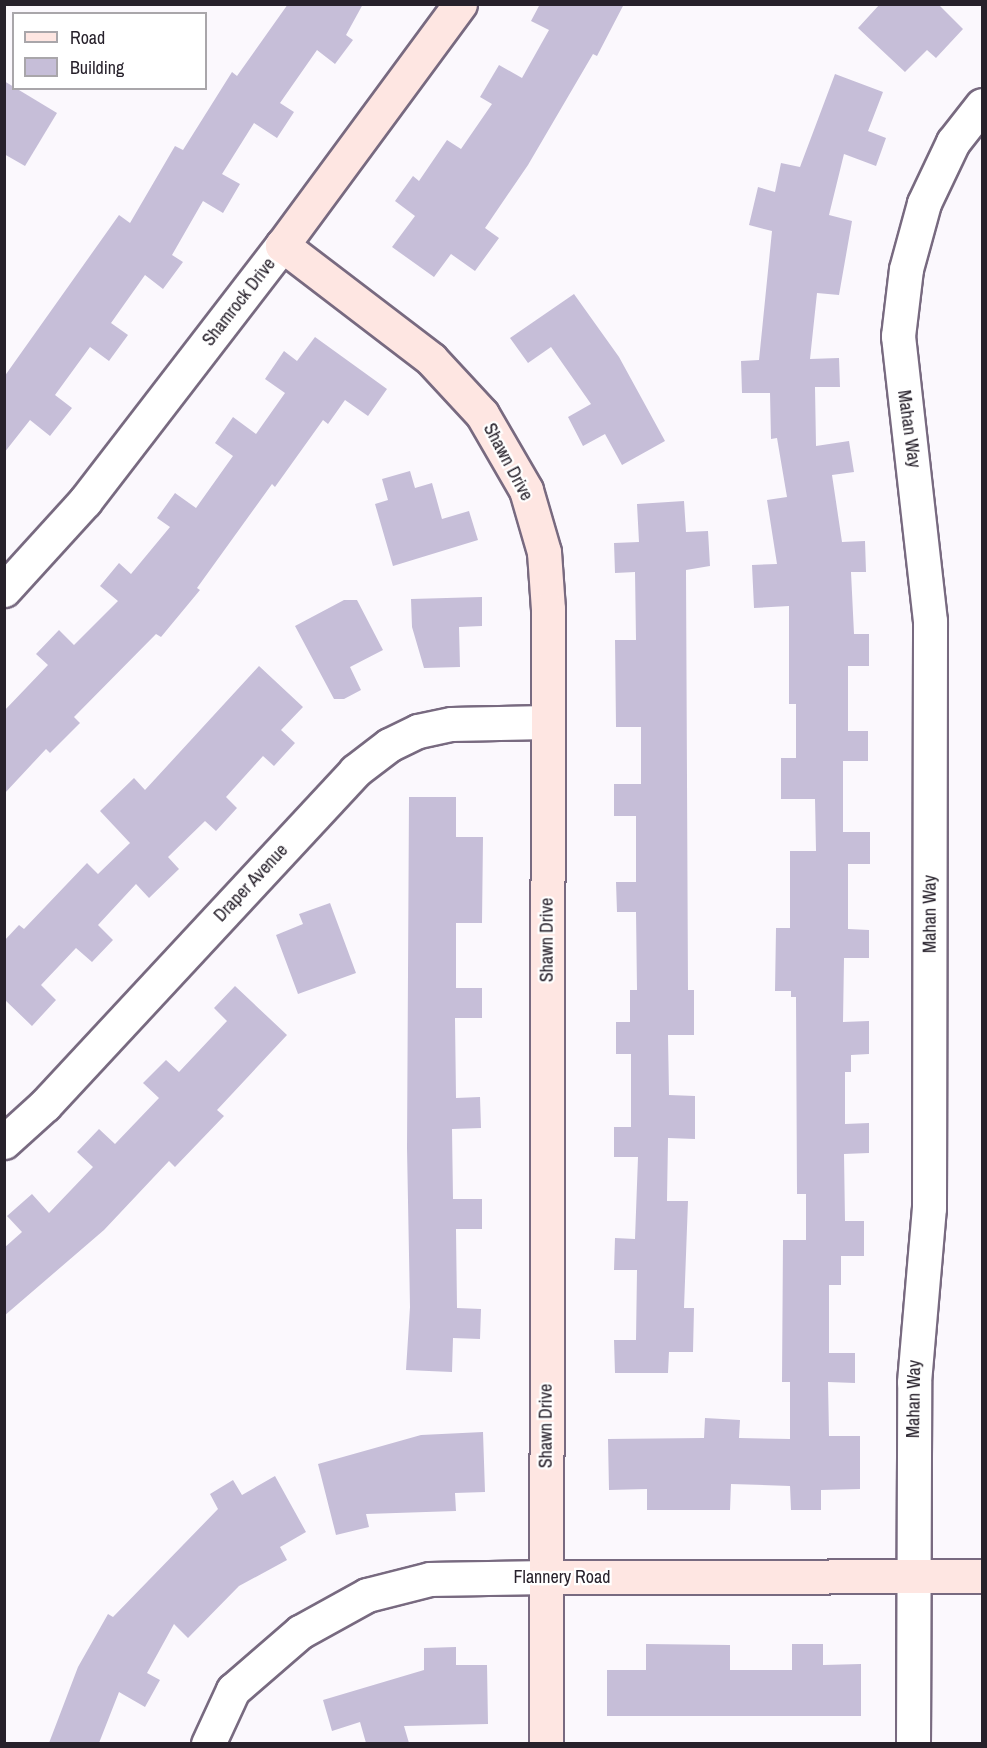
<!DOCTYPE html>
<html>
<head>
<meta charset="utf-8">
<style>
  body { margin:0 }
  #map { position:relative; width:987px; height:1748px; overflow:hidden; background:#fbf8fd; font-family:"Archivo Narrow",sans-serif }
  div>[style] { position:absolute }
  .building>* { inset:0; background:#c6bed8 }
  .roads { filter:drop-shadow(2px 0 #786a80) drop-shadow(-2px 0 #786a80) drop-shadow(0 2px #786a80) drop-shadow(0 -2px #786a80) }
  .street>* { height:33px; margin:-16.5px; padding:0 16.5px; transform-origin:16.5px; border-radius:16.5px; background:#fff }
  .secondary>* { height:33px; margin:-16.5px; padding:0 16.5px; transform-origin:16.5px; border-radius:16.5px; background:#fee6e2 }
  span { translate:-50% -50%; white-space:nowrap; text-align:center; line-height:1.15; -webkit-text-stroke:4.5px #fff; paint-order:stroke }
  .street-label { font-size:18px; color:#27212b }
  .frame { position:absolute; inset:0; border:6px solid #27212b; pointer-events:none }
  .legend { position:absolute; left:12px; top:12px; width:195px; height:78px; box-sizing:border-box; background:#fff; border:2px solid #a9a6aa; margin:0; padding:8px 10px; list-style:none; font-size:18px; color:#27212b }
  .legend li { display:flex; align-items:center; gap:12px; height:30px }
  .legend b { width:30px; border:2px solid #a9a6aa }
</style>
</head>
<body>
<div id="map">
  <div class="building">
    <div style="clip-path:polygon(288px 4px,363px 4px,346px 35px,353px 40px,335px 64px,317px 50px,280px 103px,294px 112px,277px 138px,254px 123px,222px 174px,240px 184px,223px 213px,203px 201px,172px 255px,183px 262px,163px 289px,145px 275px,111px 323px,128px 335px,109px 361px,90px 347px,55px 395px,72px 408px,50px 436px,30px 420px,4px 453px,4px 377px,119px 215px,130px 223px,175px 146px,183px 150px,232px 72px,237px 76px)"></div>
    <div style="clip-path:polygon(540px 4px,624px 4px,597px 56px,593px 54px,528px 165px,485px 228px,499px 238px,475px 271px,451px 254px,434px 277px,392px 247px,415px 216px,395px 201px,413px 176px,419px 181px,447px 140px,461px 149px,492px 104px,480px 97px,499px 65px,522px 78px,549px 30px,531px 21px)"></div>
    <div style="clip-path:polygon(880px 4px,938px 4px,963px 29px,936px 58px,927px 50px,905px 72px,858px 28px)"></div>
    <div style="clip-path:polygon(835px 74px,883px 92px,868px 131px,886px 138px,876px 166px,844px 154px,829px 215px,852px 221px,839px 295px,817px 293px,810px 359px,839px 358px,840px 387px,815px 387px,816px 446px,849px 441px,854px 472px,832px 475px,842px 542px,865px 541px,866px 572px,851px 572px,854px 634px,869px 634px,869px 666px,848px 666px,848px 731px,868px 731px,868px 761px,843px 761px,843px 832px,870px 832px,870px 864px,848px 864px,848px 929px,869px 930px,869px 958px,844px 958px,843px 1022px,869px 1021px,869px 1054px,851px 1055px,851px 1072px,845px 1072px,845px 1124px,869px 1123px,869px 1153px,844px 1154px,845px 1221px,864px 1221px,864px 1256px,841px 1256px,841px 1285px,829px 1285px,829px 1353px,855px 1353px,855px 1383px,828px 1382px,829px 1436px,860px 1436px,860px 1489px,821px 1490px,821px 1510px,791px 1510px,790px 1486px,731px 1484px,730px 1510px,647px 1510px,647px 1489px,609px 1490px,608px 1439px,704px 1438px,705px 1418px,740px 1420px,739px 1438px,790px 1439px,790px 1382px,782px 1382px,783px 1240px,806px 1240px,806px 1194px,797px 1194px,796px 997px,791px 997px,791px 991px,775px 991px,776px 928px,790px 928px,790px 851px,816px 851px,815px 799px,781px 799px,781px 758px,796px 758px,796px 704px,789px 704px,789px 606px,754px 608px,752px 565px,777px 564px,767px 500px,787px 497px,777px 438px,771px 439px,770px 393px,742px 393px,741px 361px,759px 360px,772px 231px,749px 225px,758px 187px,775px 192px,781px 163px,800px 167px)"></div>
    <div style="clip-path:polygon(4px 81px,57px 113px,25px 166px,4px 154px)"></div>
    <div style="clip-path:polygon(574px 294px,619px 357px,665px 441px,622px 465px,605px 434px,583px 446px,568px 417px,591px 404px,551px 347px,528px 363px,510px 338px)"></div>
    <div style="clip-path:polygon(315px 337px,387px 389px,368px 416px,345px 400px,328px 424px,323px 420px,275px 487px,272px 484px,197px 588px,200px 590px,161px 637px,156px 634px,74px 717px,80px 723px,50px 753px,46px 749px,4px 794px,4px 711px,48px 665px,36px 654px,59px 630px,74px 645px,118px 601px,100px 586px,119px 563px,131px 574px,170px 527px,157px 518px,175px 493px,196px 508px,233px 456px,215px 443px,233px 417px,256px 434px,285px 393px,265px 379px,284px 351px,297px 361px)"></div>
    <div style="clip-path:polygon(410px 471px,415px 488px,432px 483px,442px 519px,469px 511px,478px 540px,393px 566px,375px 504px,388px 500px,382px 479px)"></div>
    <div style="clip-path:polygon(684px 501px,686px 532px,708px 531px,710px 566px,686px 570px,688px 990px,694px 990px,694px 1035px,668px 1035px,669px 1095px,695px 1096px,695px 1139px,668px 1138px,667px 1201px,688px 1201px,684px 1308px,694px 1308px,693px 1352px,669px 1352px,668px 1373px,615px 1373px,614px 1340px,636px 1340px,637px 1270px,614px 1270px,615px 1238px,635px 1239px,638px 1157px,614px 1157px,614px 1127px,631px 1127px,631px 1054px,616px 1054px,616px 1022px,630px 1022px,630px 990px,637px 990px,636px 912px,617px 912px,616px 882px,636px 882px,636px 816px,614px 816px,614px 784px,641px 784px,641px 727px,616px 727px,615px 640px,636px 640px,635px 572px,615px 573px,614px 543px,639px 542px,637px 504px)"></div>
    <div style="clip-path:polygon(482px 597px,482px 626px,459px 627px,460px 667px,424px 668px,412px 627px,411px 599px)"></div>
    <div style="clip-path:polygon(344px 600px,357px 600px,383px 650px,350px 667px,361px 690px,344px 699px,334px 699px,295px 626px)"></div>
    <div style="clip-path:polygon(259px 666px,303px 707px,281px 730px,295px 743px,274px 766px,263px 756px,226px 797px,237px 808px,216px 831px,205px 821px,168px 857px,179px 869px,149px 898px,136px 884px,98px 925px,113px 940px,92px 962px,76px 948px,41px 985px,56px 1000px,32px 1026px,4px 999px,4px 941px,19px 925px,24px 929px,87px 863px,98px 874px,130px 843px,100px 811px,134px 778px,145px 790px)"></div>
    <div style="clip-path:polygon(409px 797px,456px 797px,456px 837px,483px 837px,482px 923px,456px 923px,456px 988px,482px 988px,482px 1018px,455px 1018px,456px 1098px,480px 1097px,481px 1128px,452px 1129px,453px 1199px,482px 1199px,482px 1229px,456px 1229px,457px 1308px,481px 1309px,480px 1339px,453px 1338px,452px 1372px,406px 1370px,410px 1307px,407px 1148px)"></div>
    <div style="clip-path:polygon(330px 903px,356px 973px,298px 994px,276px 935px,303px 924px,299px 914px)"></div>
    <div style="clip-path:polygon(235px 986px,287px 1035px,217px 1110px,224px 1116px,175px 1167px,169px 1161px,104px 1230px,4px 1316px,4px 1248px,22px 1232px,7px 1216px,32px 1194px,49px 1213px,93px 1167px,77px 1152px,99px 1129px,115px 1144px,159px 1098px,143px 1083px,166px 1060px,179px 1072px,227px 1021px,214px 1008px)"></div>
    <div style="clip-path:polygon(483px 1432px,485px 1492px,455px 1493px,456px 1511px,366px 1514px,369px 1527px,336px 1535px,318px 1464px,421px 1435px)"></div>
    <div style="clip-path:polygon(275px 1476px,306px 1532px,280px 1547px,287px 1560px,239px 1586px,188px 1638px,174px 1624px,147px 1673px,160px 1680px,145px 1707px,119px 1692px,99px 1743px,49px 1743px,78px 1667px,108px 1614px,113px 1617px,218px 1509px,210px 1494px,233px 1480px,242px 1495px)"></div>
    <div style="clip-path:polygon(646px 1644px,730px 1645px,730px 1670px,792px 1670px,792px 1644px,823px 1644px,823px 1665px,861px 1664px,861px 1716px,607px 1716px,607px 1670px,646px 1670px)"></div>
    <div style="clip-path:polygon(456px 1647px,456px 1665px,487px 1665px,488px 1724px,404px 1726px,409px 1743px,366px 1743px,360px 1722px,332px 1731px,323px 1700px,424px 1670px,424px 1648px)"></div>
  </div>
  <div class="roads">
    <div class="street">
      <div style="left:4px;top:590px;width:120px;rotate:-47.7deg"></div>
      <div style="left:85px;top:501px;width:323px;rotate:-52.4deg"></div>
      <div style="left:4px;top:1142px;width:55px;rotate:-42.1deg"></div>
      <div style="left:45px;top:1105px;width:456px;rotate:-47.1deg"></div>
      <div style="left:355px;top:771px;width:43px;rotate:-37.4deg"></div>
      <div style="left:389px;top:745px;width:32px;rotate:-26deg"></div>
      <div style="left:418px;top:731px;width:34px;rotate:-12deg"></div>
      <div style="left:451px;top:724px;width:96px;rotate:-1.2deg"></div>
      <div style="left:208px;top:1744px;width:60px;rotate:-65.2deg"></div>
      <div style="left:233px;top:1690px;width:89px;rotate:-40.9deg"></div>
      <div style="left:300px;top:1632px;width:77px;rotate:-28.9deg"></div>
      <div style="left:367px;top:1595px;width:65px;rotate:-14.3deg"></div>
      <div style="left:430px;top:1579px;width:116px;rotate:-1deg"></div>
      <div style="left:913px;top:1744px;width:362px;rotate:-89.8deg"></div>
      <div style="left:914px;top:1382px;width:175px;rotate:-85.1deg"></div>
      <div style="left:929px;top:1208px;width:587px;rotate:-89.9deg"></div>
      <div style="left:930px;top:621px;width:287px;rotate:-96.4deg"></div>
      <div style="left:898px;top:336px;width:67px;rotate:-83.2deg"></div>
      <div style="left:906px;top:269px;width:68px;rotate:-74.7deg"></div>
      <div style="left:924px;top:203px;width:68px;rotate:-64.6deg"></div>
      <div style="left:953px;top:142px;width:47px;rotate:-51.9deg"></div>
    </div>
    <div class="secondary">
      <div style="left:460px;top:4px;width:300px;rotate:126.4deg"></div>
      <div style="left:282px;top:245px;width:188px;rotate:37.4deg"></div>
      <div style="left:431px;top:359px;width:75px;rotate:47.2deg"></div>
      <div style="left:482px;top:414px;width:88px;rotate:59.9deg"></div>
      <div style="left:526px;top:490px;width:65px;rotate:73.8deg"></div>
      <div style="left:544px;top:552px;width:57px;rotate:86deg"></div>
      <div style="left:548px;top:609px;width:1135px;rotate:90.1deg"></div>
      <div style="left:546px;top:1577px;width:436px;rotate:-0.1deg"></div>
    </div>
  </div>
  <div class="street-label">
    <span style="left:239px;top:302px;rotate:-52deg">Shamrock Drive</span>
    <span style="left:909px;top:429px;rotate:82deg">Mahan Way</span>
    <span style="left:508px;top:462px;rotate:62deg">Shawn Drive</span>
    <span style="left:251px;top:883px;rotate:-47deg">Draper Avenue</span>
    <span style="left:930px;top:914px;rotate:-90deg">Mahan Way</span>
    <span style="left:547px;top:940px;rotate:-90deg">Shawn Drive</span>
    <span style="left:914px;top:1399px;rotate:-89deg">Mahan Way</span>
    <span style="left:546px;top:1426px;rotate:-90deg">Shawn Drive</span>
    <span style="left:562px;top:1577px">Flannery Road</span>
  </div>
  <div class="frame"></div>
  <ul class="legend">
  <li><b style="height:8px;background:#fee6e2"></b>Road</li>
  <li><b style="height:16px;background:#c6bed8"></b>Building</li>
  </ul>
</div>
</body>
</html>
